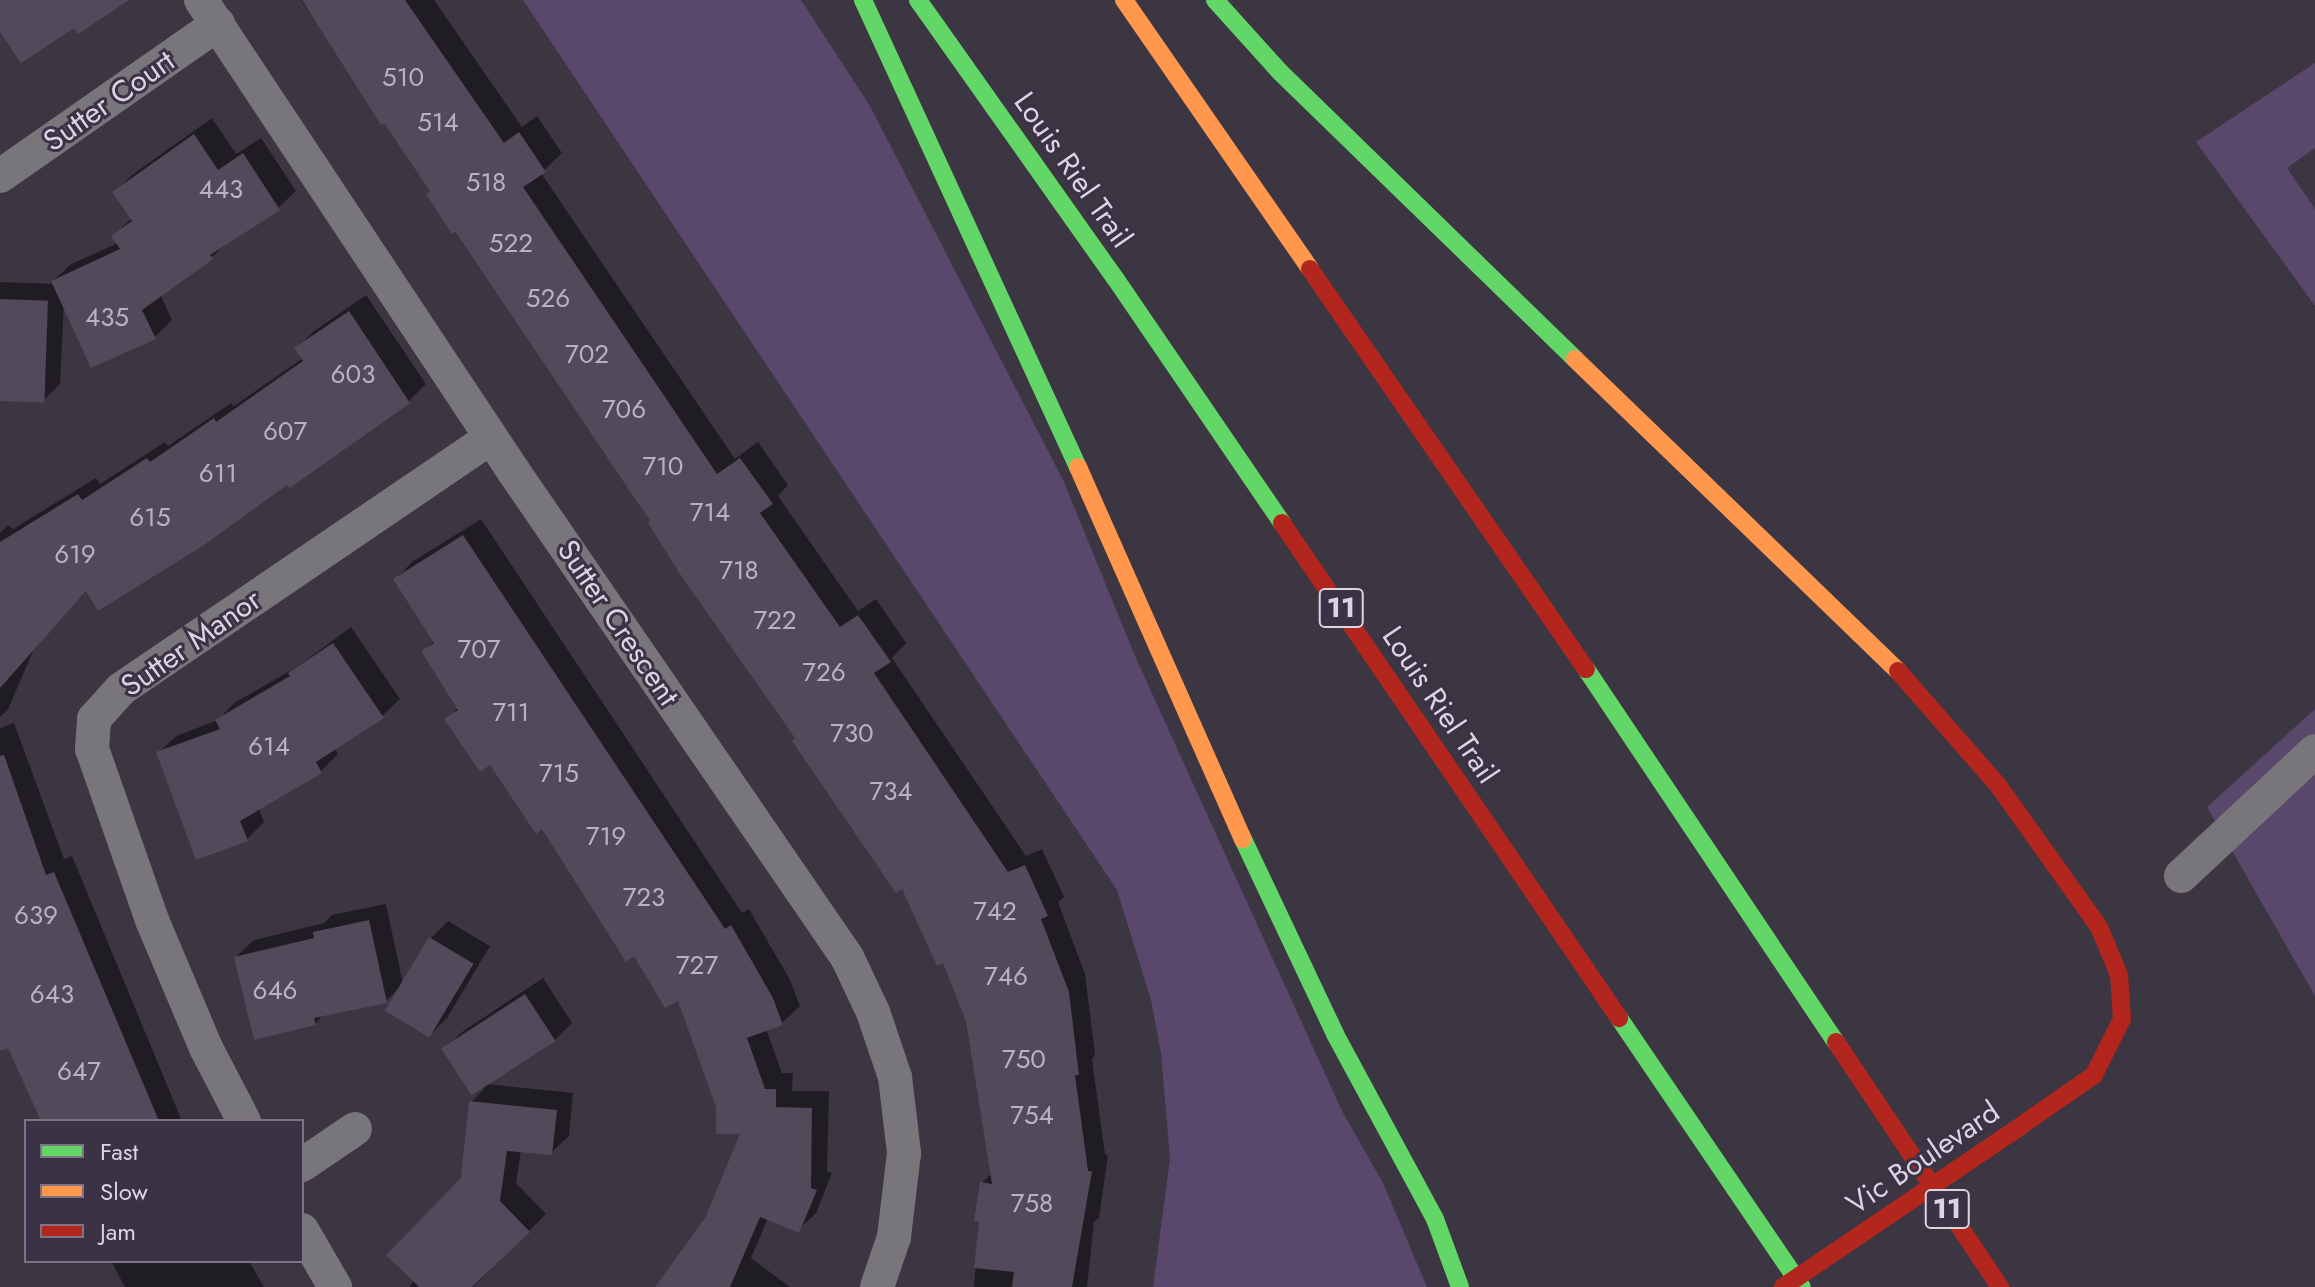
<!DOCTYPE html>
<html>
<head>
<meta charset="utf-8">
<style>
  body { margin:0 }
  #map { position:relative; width:2315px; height:1287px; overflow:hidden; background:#3c3642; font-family:Jost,sans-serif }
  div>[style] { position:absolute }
  .green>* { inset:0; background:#5a476c }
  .shadow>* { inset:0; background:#0007 }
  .building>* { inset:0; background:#52495a; transform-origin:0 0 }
  .street>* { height:34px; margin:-17px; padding:0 17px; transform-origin:17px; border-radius:17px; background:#78767b }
  .fast>* { height:18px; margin:-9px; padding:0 9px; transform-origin:9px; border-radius:9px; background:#63d668 }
  .slow>* { height:18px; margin:-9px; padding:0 9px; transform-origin:9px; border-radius:9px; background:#ff974d }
  .jam>* { height:18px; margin:-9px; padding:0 9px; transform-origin:9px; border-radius:9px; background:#b3261e }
  .jam-bridge>* { height:18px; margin:-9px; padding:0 9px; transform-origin:9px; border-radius:9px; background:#b3261e }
  span { translate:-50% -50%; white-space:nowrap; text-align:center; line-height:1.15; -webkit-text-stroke:6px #3c3246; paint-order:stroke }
  .number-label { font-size:26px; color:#b9b2c0 }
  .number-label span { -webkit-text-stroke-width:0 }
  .shield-label span { padding:2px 6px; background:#3c3246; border:2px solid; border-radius:6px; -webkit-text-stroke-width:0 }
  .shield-label { font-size:28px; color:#dbd5e2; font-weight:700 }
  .street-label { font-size:30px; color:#dbd5e2 }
  .legend { position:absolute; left:24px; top:1119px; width:280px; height:144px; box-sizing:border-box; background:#3c3246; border:2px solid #7c7384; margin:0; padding:10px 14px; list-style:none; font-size:24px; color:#dbd5e2 }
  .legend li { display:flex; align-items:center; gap:16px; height:40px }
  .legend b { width:40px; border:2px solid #7c7384 }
</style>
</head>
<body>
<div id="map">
  <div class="green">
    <div style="clip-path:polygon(523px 0,801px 0,870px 106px,1064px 482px,1135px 656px,1342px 1111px,1383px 1183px,1427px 1287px,1153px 1287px,1170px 1159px,1161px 1053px,1151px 1000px,1117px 890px)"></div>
    <div style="clip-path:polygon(2315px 63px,2315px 148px,2287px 168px,2315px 209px,2315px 306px,2196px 142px)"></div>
    <div style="clip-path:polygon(2315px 709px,2315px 996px,2207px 807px)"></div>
  </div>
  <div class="shadow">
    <div style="clip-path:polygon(301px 0,434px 0,522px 127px,537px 116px,562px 153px,541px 173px,735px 459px,758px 442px,788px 485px,778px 496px,858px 611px,876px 599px,906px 643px,892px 658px,1026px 856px,1042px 849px,1064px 897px,1058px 902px,1085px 974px,1095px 1055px,1092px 1059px,1105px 1154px,1108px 1155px,1099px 1218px,1094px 1222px,1087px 1287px,974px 1287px,982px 1183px,992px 1173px,968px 1021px,944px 960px,903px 886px,684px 576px,608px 454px,428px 194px,432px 191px)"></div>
    <div style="clip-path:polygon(212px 118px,236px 154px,261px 138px,296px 191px,278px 208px,229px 241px,211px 258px,160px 294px,172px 320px,154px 338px,64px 304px,60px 384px,43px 401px,0 399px,0 282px,55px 284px,53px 281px,71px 264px,118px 243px,113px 236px,132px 218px,115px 192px,132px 175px)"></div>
    <div style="clip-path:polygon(366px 295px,426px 384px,409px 401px,290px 486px,288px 482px,87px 589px,34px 649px,8px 709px,0 717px,0 533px,8px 525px,13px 529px,96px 478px,100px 484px,165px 442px,168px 446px,231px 403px,234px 406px,303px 358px,297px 348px,314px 331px)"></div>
    <div style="clip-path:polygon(481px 519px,742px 913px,749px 909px,790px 980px,800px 1006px,782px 1023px,766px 1029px,782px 1073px,793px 1073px,792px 1091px,829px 1091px,827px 1171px,832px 1173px,816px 1213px,798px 1230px,768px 1218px,751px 1258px,790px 1287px,663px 1287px,706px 1219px,743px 1132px,718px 1107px,679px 998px,491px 763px,447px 719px,459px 707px,424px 651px,434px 641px,395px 580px,412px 562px)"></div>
    <div style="clip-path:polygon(351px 627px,400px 699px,382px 716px,334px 748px,338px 754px,321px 771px,259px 808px,264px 822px,247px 839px,158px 753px,176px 736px,218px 720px,234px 703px,297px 667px)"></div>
    <div style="clip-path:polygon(14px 723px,64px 859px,72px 856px,182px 1121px,43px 1121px,9px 1046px,0 1036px,0 728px)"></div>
    <div style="clip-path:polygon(386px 904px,403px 984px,431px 938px,448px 921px,490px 946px,447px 1018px,430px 1035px,400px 987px,386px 1001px,324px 1014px,315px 1024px,236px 957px,254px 940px,324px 923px,332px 915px)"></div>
    <div style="clip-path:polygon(543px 978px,572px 1023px,555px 1040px,487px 1084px,573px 1093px,569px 1136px,551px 1153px,521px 1150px,516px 1183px,546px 1214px,473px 1287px,410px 1287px,463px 1179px,471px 1102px,484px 1089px,444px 1049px,462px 1032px)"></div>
    <div style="clip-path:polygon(111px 1261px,249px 1261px,264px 1287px,125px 1287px)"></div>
  </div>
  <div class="building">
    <div style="clip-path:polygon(0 0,129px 0,78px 34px,74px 28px,21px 63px,0 32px)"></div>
    <div style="clip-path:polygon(302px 0,405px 0,504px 143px,519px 132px,546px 172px,523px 187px,717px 474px,740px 458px,773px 504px,760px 513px,840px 627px,858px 615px,891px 662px,874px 673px,1008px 872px,1025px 865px,1048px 916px,1041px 919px,1069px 992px,1079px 1075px,1075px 1075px,1088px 1171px,1092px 1171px,1072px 1287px,1012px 1287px,1014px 1272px,974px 1268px,979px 1221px,974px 1221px,980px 1182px,992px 1184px,966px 1021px,943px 963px,937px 966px,902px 889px,896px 893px,792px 741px,795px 738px,682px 577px,648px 523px,650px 521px,531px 344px,455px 232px,452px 234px,426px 194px,430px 191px,384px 123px,381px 125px)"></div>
    <div style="clip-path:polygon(194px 134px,218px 170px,243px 153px,280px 210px,210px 255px,213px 259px,142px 310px,156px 339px,91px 368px,51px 281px,120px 249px,111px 236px,132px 221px,112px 192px)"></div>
    <div style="left:0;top:299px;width:48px;height:102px;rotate:2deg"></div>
    <div style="clip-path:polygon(349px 311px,410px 403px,290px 488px,287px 485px,204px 545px,98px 611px,86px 591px,0 688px,0 542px,78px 494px,82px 500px,147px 458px,150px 462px,214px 418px,216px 422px,303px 361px,294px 348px)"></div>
    <div style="clip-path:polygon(463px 535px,725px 929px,731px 925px,773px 998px,783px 1025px,747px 1038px,765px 1089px,776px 1089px,776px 1107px,812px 1108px,811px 1188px,817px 1190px,799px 1233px,760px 1217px,730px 1287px,655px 1287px,705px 1218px,740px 1134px,716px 1134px,716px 1107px,678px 1001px,665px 1008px,634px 956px,626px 962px,542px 829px,536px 834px,490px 765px,480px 772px,444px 719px,458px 710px,421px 651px,434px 643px,393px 579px)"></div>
    <div style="clip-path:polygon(333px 643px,384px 718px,316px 762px,322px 773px,240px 821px,248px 841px,196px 860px,156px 752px,220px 729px,215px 720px,290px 676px,288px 673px)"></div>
    <div style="clip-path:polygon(4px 755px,46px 875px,54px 872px,159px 1121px,41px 1121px,8px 1048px,0 1051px,0 756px)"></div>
    <div style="clip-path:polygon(369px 920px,387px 1003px,314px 1018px,316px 1025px,254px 1040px,234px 957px,314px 938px,313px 932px)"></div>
    <div style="left:429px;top:937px;width:52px;height:86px;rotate:31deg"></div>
    <div style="left:525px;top:994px;width:56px;height:100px;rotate:57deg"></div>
    <div style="clip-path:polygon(469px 1101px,557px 1110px,552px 1155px,507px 1151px,500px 1201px,530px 1232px,472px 1287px,419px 1287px,386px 1255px,461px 1178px)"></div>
  </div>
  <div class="street">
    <div style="left:201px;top:0;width:566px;rotate:56.45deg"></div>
    <div style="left:514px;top:472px;width:588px;rotate:55.53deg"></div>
    <div style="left:847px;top:957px;width:61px;rotate:64.7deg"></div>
    <div style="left:873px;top:1012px;width:69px;rotate:71.3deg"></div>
    <div style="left:895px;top:1077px;width:77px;rotate:83.2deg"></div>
    <div style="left:904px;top:1153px;width:85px;rotate:96.8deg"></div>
    <div style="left:894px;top:1237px;width:53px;rotate:108.8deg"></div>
    <div style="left:0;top:176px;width:266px;rotate:-34.9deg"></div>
    <div style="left:2181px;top:876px;width:183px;rotate:-43deg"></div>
    <div style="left:244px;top:1121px;width:82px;rotate:-117.5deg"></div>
    <div style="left:206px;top:1048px;width:139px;rotate:-112.9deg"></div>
    <div style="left:152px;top:920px;width:181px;rotate:-109.3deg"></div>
    <div style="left:92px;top:749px;width:30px;rotate:-86deg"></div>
    <div style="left:94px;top:719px;width:40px;rotate:-48deg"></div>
    <div style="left:121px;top:689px;width:447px;rotate:-34.2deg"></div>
    <div style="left:302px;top:1165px;width:64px;rotate:-34.2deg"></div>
    <div style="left:302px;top:1230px;width:66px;rotate:59.9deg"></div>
  </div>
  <div class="fast">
    <div style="left:863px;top:0;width:514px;rotate:65.28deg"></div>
    <div style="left:918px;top:0;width:341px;rotate:54.7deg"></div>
    <div style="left:1115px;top:278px;width:297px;rotate:55.7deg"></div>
    <div style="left:1215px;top:0;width:97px;rotate:47.9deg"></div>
    <div style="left:1280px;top:72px;width:412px;rotate:44.2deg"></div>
    <div style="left:1586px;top:669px;width:449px;rotate:56.2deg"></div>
    <div style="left:1243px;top:839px;width:216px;rotate:64.7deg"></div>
    <div style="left:1335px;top:1034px;width:210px;rotate:61.6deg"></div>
    <div style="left:1435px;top:1219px;width:72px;rotate:69.8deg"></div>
    <div style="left:1619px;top:1018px;width:325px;rotate:55.8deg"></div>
  </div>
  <div class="slow">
    <div style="left:1124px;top:0;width:327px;rotate:55.3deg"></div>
    <div style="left:1575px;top:359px;width:449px;rotate:44deg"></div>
    <div style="left:1078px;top:467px;width:407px;rotate:66.1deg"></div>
  </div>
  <div class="jam">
    <div style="left:1310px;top:269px;width:486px;rotate:55.4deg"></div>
    <div style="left:1282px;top:523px;width:599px;rotate:55.75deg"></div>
    <div style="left:1898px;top:671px;width:150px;rotate:48.8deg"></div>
    <div style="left:1997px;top:784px;width:176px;rotate:54.5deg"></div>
    <div style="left:2099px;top:927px;width:52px;rotate:67.4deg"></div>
    <div style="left:2119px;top:975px;width:44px;rotate:86.1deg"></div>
    <div style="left:2122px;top:1019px;width:63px;rotate:116.6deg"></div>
    <div style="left:1836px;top:1042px;width:295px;rotate:56.2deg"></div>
    <div style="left:2022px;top:1125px;width:88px;rotate:-34.8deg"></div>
  </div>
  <div class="jam-bridge">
    <div style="left:1783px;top:1287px;width:289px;rotate:-34.1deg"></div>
  </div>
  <div class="number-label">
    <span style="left:403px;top:78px">510</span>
    <span style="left:438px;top:123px">514</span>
    <span style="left:486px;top:183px">518</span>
    <span style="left:221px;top:190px">443</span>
    <span style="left:511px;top:244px">522</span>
    <span style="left:548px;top:299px">526</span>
    <span style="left:107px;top:318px">435</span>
    <span style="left:587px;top:355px">702</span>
    <span style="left:353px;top:375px">603</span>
    <span style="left:624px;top:410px">706</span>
    <span style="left:285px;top:432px">607</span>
    <span style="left:663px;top:467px">710</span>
    <span style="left:218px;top:474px">611</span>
    <span style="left:710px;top:513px">714</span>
    <span style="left:150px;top:518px">615</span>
    <span style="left:75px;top:555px">619</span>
    <span style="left:739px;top:571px">718</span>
    <span style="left:775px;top:621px">722</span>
    <span style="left:479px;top:650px">707</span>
    <span style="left:824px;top:673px">726</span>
    <span style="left:511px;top:713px">711</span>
    <span style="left:852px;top:734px">730</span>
    <span style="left:269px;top:747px">614</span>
    <span style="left:559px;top:774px">715</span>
    <span style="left:891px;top:792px">734</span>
    <span style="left:606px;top:837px">719</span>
    <span style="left:644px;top:898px">723</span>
    <span style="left:995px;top:912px">742</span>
    <span style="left:36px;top:916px">639</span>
    <span style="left:697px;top:966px">727</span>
    <span style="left:1006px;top:977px">746</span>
    <span style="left:275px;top:991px">646</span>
    <span style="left:52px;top:995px">643</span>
    <span style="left:1024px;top:1060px">750</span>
    <span style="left:79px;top:1072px">647</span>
    <span style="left:1032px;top:1116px">754</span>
    <span style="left:1032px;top:1204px">758</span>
  </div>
  <div class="shield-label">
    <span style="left:1341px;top:608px">11</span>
    <span style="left:1947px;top:1209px">11</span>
  </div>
  <div class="street-label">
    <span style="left:109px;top:101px;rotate:-35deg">Sutter Court</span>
    <span style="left:1073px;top:170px;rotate:55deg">Louis Riel Trail</span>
    <span style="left:618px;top:623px;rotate:56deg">Sutter Crescent</span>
    <span style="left:191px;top:643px;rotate:-35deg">Sutter Manor</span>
    <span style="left:1440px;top:705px;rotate:56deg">Louis Riel Trail</span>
    <span style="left:1923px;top:1158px;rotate:-34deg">Vic Boulevard</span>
  </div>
  <ul class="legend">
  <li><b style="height:10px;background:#63d668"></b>Fast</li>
  <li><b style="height:10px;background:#ff974d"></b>Slow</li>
  <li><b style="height:10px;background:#b3261e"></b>Jam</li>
  </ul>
</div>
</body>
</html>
